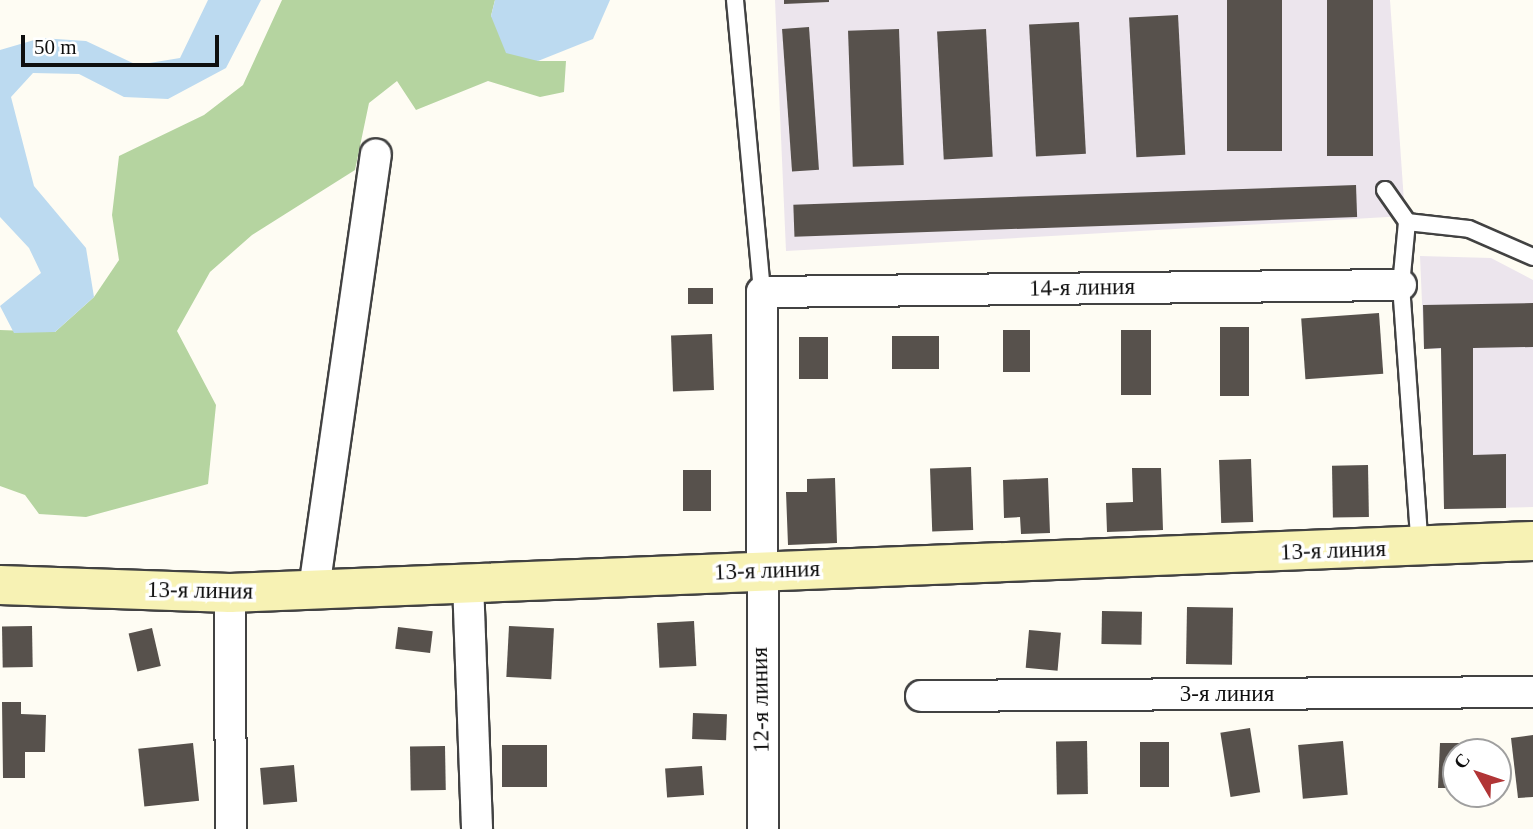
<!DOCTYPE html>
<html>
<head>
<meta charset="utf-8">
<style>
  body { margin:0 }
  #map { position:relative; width:1533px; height:829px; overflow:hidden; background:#fefcf3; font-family:"Times New Roman",serif }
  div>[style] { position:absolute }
  .industrial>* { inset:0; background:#ece5ed }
  .forest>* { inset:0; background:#b5d4a0 }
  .water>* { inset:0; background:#bcdaf0 }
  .building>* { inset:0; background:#57514c; transform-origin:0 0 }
  .roads { filter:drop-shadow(2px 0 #424242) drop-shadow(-2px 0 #424242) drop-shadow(0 2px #424242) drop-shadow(0 -2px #424242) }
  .lane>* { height:16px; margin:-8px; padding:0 8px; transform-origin:8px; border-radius:8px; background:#fff }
  .street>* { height:30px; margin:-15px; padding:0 15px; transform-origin:15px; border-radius:15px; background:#fff }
  .secondary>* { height:38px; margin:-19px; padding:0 19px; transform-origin:19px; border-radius:19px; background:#f7f2b4 }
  span { translate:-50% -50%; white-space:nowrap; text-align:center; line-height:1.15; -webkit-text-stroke:7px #fff; paint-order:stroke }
  .street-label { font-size:23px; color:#0f0f0f }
  .north { position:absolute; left:1442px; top:738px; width:70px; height:70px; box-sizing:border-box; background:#fff; border:2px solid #9f9f9f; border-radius:50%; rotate:309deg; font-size:19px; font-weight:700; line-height:28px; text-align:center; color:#0f0f0f }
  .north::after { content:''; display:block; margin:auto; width:24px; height:32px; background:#b13536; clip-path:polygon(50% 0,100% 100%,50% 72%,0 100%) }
  .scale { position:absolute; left:21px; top:35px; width:198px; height:32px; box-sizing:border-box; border:4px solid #0f0f0f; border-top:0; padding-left:9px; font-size:21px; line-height:24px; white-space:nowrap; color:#0f0f0f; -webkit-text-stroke:5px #fff; paint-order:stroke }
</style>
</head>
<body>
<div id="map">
  <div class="industrial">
    <div style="clip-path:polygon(775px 0,1390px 0,1405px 216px,786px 251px)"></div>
    <div style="clip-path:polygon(1420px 256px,1491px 258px,1533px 280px,1533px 507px,1444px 509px,1441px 349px,1424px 349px)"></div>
  </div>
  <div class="forest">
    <div style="clip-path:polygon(282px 0,495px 0,491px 16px,538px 61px,566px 61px,564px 92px,540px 97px,488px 81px,416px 110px,397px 81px,369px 103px,355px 170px,252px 235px,210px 272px,177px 331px,216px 405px,208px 484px,86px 517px,39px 514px,25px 495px,0 486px,0 330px,55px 332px,94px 297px,119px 260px,112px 215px,119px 156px,204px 115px,243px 85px)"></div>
  </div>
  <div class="water">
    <div style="clip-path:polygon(208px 0,261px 0,226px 68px,168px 99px,124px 97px,79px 74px,33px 73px,11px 97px,34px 186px,86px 248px,94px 297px,55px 332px,14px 333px,0 306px,41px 273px,29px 248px,0 217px,0 50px,41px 38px,86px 41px,137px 65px,180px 58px)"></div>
    <div style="clip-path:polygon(495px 0,610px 0,593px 39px,538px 61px,506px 53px,491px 16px)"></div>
  </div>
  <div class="building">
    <div style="clip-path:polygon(784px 0,829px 0,829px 2px,784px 4px)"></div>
    <div style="left:1227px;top:0;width:55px;height:151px"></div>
    <div style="left:1327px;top:0;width:46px;height:156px"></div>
    <div style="left:1178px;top:15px;width:140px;height:49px;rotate:87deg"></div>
    <div style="left:1079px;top:22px;width:132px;height:50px;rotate:87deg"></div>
    <div style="left:809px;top:27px;width:143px;height:27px;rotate:86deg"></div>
    <div style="left:899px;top:29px;width:136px;height:51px;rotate:88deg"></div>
    <div style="left:986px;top:29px;width:128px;height:49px;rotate:87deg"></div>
    <div style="left:1356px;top:185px;width:32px;height:563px;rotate:88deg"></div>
    <div style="left:713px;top:288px;width:16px;height:25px;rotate:90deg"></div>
    <div style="clip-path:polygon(1533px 303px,1533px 347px,1473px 348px,1473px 455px,1506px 454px,1506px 508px,1444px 509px,1441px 348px,1424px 349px,1423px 305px)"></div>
    <div style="left:1379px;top:313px;width:61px;height:78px;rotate:86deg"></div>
    <div style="left:1220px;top:327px;width:29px;height:69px"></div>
    <div style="left:1003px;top:330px;width:27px;height:42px"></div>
    <div style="left:1121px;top:330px;width:30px;height:65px"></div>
    <div style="left:712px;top:334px;width:56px;height:41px;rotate:88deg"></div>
    <div style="left:892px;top:336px;width:47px;height:33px"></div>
    <div style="left:799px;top:337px;width:29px;height:42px"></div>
    <div style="left:1251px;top:459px;width:63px;height:32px;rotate:88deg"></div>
    <div style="left:1368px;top:465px;width:52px;height:36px;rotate:89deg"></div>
    <div style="left:971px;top:467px;width:63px;height:41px;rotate:88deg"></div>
    <div style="clip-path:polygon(1132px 468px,1161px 468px,1163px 530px,1107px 532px,1106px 503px,1133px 502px)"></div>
    <div style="left:683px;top:470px;width:28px;height:41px"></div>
    <div style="clip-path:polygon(835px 478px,837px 543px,788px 545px,786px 492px,807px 492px,807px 479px)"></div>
    <div style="clip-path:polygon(1048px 478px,1050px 533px,1021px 534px,1020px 517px,1004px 518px,1003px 480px)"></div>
    <div style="left:1187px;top:607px;width:46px;height:57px;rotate:1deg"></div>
    <div style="left:1102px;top:611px;width:40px;height:33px;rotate:1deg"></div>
    <div style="left:694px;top:621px;width:45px;height:37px;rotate:87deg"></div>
    <div style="left:32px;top:626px;width:41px;height:30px;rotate:89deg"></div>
    <div style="left:509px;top:626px;width:45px;height:51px;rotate:3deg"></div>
    <div style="left:398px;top:627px;width:35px;height:22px;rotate:7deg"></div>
    <div style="left:152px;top:628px;width:39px;height:24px;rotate:77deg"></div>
    <div style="left:1029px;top:630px;width:32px;height:38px;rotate:5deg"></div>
    <div style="clip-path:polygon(2px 702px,21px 702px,21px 714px,46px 715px,45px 752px,25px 752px,25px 778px,3px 778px)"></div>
    <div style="left:693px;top:713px;width:34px;height:26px;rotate:2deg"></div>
    <div style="left:1250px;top:728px;width:65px;height:30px;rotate:81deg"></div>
    <div style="clip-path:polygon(1533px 735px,1533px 797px,1518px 798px,1511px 738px)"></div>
    <div style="left:1087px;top:741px;width:53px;height:31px;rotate:89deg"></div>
    <div style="left:1343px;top:741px;width:54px;height:45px;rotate:85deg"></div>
    <div style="left:1140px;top:742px;width:29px;height:45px"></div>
    <div style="left:193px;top:743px;width:58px;height:55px;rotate:84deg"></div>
    <div style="clip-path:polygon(1440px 743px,1462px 743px,1456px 788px,1438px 788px)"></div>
    <div style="left:502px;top:745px;width:45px;height:42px"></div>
    <div style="left:445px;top:746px;width:44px;height:35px;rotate:89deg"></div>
    <div style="left:294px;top:765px;width:37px;height:34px;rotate:85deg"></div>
    <div style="left:702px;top:766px;width:29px;height:37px;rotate:86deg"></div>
  </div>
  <div class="roads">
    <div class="lane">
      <div style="left:735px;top:0;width:293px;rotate:84.7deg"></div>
      <div style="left:1385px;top:190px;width:39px;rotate:55deg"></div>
      <div style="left:1407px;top:222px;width:62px;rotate:6.4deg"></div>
      <div style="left:1469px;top:229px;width:70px;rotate:23.6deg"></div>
      <div style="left:1407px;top:222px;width:63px;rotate:95.4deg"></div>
      <div style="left:1401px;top:285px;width:264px;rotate:85.9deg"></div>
    </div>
    <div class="street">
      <div style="left:468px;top:582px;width:247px;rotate:87.9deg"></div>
      <div style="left:314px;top:589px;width:439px;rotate:-81.9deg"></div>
      <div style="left:230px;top:593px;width:236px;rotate:89.8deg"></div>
      <div style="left:921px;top:696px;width:612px;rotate:-0.37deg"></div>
      <div style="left:763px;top:829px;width:537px;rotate:-90.11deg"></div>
      <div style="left:762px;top:292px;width:639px;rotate:-0.63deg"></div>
    </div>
    <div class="secondary">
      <div style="left:0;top:585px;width:230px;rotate:2deg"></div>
      <div style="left:230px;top:593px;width:1304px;rotate:-2.29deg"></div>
    </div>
  </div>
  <div class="street-label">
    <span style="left:1082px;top:288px;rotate:-1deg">14-я линия</span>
    <span style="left:1333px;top:551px;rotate:-2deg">13-я линия</span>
    <span style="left:767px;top:571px;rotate:-2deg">13-я линия</span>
    <span style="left:200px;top:591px;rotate:1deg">13-я линия</span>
    <span style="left:1227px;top:694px">3-я линия</span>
    <span style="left:761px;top:700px;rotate:-91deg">12-я линия</span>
  </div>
  <div class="north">С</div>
  <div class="scale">50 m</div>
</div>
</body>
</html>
